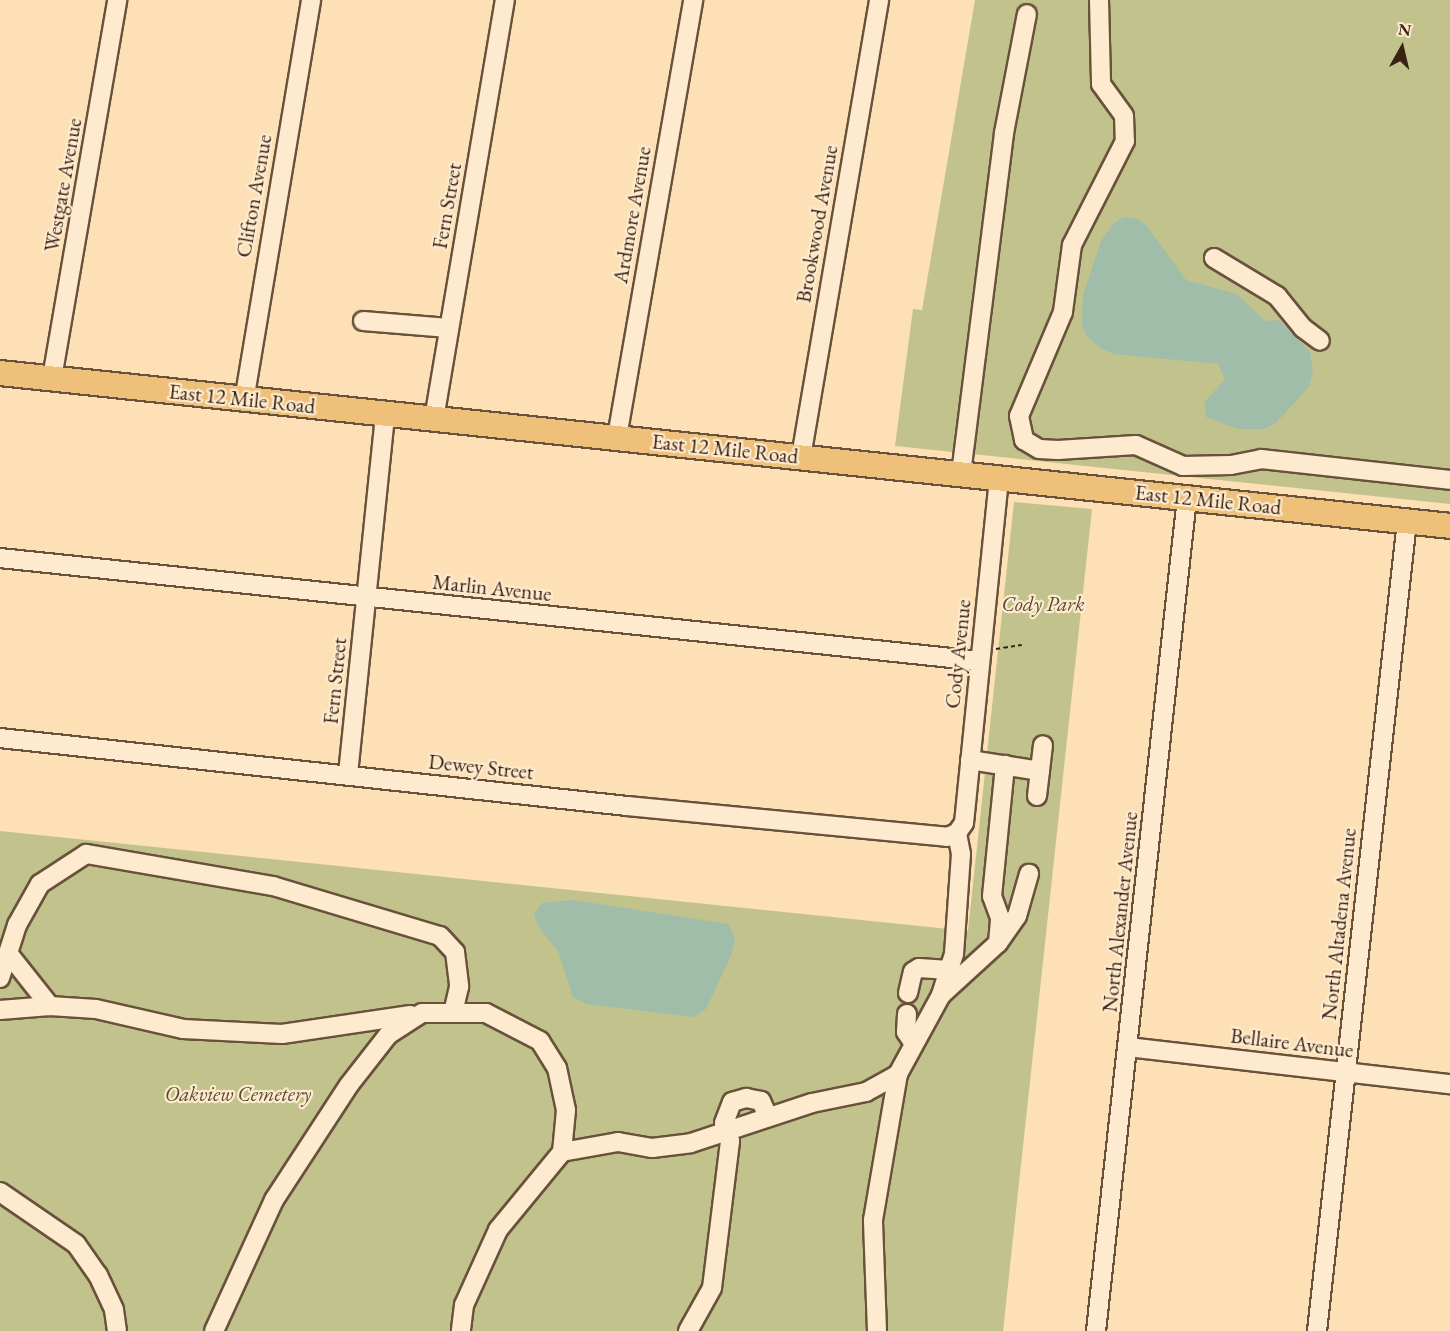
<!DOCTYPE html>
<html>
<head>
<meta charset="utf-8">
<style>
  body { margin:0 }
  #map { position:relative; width:1450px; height:1331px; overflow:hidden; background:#fde0b5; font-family:"EB Garamond",serif }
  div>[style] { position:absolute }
  .green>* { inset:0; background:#c2c28c }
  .water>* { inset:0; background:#a0bdaa }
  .path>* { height:2px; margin-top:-1px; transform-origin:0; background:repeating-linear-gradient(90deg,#382214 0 4.5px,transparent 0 7.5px) }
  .roads { filter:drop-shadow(2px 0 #69523c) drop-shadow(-2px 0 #69523c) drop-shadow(0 2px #69523c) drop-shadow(0 -2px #69523c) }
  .minor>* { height:18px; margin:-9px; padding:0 9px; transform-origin:9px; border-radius:9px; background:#feebcf }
  .major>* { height:24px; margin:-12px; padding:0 12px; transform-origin:12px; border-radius:12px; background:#eec07a }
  span { translate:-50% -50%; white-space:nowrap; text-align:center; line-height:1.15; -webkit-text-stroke:4.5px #feebcf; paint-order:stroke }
  .street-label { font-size:21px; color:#382214 }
  .park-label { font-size:21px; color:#5a4a32; font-style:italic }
  .north { position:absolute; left:1372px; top:18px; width:60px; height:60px; -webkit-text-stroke:4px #feebcf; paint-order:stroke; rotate:8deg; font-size:16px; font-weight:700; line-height:24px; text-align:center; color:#382214 }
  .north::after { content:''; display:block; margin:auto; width:21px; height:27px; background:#382214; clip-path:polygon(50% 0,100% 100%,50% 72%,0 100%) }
</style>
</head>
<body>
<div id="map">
  <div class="green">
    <div style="clip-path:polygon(975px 0,1450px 0,1450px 504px,895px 446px,913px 309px,922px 310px)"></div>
    <div style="clip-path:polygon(1014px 502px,1092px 509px,1003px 1331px,0 1331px,0 831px,968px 931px)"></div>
  </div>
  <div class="water">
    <div style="clip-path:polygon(1124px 217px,1138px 219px,1147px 226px,1186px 280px,1237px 294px,1265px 321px,1279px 320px,1310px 352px,1313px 371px,1309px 387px,1276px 423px,1264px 429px,1238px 429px,1206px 417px,1204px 403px,1225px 379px,1218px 364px,1114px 354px,1100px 348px,1086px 335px,1082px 326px,1083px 295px,1101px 241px,1115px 222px)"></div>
    <div style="clip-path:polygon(573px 900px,729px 924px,735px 938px,731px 956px,706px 1009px,694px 1017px,586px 1004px,573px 997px,559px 953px,538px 926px,534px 914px,542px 903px)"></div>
  </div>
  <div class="path">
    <div style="left:996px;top:649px;width:26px;rotate:-9deg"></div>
  </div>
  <div class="roads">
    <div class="minor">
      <div style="left:1099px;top:0;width:84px;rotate:88.6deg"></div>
      <div style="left:1101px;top:84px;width:39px;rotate:54deg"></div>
      <div style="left:1124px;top:116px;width:25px;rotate:88deg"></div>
      <div style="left:1125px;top:141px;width:117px;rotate:117deg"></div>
      <div style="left:1072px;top:245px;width:68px;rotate:97.7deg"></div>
      <div style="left:1063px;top:312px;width:113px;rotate:112.9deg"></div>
      <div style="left:1019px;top:416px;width:25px;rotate:78deg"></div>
      <div style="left:1024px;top:440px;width:17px;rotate:31deg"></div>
      <div style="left:1039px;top:449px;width:19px;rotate:3deg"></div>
      <div style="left:1058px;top:450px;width:78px;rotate:-3.7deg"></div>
      <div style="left:1136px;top:445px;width:51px;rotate:24.1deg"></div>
      <div style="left:1183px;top:466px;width:48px;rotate:-1.2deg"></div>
      <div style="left:1231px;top:465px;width:31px;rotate:-11deg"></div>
      <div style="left:1261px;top:459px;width:190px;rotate:6.3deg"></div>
      <div style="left:1214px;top:258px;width:74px;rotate:31.1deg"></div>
      <div style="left:1277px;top:296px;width:41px;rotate:50.9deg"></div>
      <div style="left:1303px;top:328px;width:21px;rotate:37deg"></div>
      <div style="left:363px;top:321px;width:86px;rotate:4.7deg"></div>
      <div style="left:52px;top:378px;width:384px;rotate:-80.2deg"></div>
      <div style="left:244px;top:401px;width:407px;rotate:-80.5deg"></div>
      <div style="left:434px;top:419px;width:425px;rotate:-80.4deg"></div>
      <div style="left:617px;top:437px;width:444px;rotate:-80.1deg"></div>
      <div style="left:801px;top:457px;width:464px;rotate:-80.3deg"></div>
      <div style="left:961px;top:474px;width:344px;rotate:-82.8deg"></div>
      <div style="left:1004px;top:133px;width:121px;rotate:-79.1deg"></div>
      <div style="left:0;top:558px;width:985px;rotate:6deg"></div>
      <div style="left:0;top:738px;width:631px;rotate:6.19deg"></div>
      <div style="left:627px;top:806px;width:321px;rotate:5.5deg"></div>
      <div style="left:947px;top:837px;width:11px;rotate:-22deg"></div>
      <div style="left:970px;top:760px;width:71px;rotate:8.9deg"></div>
      <div style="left:348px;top:774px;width:363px;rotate:-84.1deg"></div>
      <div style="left:1037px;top:796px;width:51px;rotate:-83.3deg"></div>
      <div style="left:957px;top:833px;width:12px;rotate:-55deg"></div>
      <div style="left:964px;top:823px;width:347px;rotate:-84.2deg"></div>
      <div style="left:998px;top:943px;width:25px;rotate:-85deg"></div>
      <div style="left:1000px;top:918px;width:23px;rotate:-110deg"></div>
      <div style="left:992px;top:896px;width:132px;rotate:-84.3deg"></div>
      <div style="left:8px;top:953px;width:68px;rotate:51.6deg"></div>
      <div style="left:0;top:978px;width:56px;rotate:-72.2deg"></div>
      <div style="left:17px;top:925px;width:47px;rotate:-60.7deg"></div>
      <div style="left:40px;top:884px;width:55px;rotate:-33.1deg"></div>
      <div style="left:86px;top:854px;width:190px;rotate:9.7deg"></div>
      <div style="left:273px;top:886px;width:174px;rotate:16.7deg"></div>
      <div style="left:440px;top:936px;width:22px;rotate:47deg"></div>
      <div style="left:455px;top:952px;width:35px;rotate:83deg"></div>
      <div style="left:459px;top:987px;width:26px;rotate:103deg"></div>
      <div style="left:908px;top:993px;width:22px;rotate:-77deg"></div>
      <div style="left:913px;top:972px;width:7px;rotate:-34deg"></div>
      <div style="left:919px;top:968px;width:30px;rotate:4deg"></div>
      <div style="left:941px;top:995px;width:77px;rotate:-42.4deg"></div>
      <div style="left:998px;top:943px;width:33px;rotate:-55deg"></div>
      <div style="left:1017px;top:916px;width:44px;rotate:-74.1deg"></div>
      <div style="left:0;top:1010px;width:50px;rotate:-4.6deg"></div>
      <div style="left:50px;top:1006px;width:46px;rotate:3.7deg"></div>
      <div style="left:96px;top:1009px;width:89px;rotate:12.9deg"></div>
      <div style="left:183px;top:1029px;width:99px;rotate:2.9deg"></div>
      <div style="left:282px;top:1034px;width:130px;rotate:-8.4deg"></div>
      <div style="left:907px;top:1014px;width:18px;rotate:93deg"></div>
      <div style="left:906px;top:1032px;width:14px;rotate:56deg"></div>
      <div style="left:1128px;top:1047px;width:324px;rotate:6.6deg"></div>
      <div style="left:562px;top:1152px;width:57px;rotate:-10.1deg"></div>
      <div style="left:618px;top:1142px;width:35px;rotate:10deg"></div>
      <div style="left:652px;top:1148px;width:39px;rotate:-7deg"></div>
      <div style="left:691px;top:1143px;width:127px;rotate:-18.3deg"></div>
      <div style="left:812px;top:1103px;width:55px;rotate:-11.5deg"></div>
      <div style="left:866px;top:1092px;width:37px;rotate:-29deg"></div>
      <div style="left:898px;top:1074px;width:90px;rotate:-61.4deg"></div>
      <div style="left:941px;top:995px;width:43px;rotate:-72.4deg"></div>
      <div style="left:954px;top:954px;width:100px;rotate:-86deg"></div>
      <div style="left:961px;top:854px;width:21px;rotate:-101deg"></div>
      <div style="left:0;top:1192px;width:92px;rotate:34.4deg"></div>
      <div style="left:76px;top:1244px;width:38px;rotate:55deg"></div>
      <div style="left:98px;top:1275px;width:38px;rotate:65deg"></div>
      <div style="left:114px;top:1310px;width:21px;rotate:82deg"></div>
      <div style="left:214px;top:1331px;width:144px;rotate:-65.4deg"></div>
      <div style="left:274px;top:1200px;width:137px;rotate:-56.9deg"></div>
      <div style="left:349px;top:1085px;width:63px;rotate:-52deg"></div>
      <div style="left:388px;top:1035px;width:40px;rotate:-32.9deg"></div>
      <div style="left:422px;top:1013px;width:64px"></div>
      <div style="left:486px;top:1013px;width:61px;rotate:27.4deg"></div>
      <div style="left:540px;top:1041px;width:32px;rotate:58deg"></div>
      <div style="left:557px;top:1068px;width:43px;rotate:77.9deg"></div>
      <div style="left:566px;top:1110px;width:42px;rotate:95.4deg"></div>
      <div style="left:562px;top:1152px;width:101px;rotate:129.4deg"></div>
      <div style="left:498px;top:1230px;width:82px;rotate:114.4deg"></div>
      <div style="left:464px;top:1305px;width:26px;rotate:97deg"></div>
      <div style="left:688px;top:1331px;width:49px;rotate:-60.8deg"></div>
      <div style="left:712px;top:1288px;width:148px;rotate:-83deg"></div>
      <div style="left:730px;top:1141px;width:19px;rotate:-108deg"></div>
      <div style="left:724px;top:1123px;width:22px;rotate:-69deg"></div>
      <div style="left:732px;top:1102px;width:15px;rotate:-16deg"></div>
      <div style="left:746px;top:1098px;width:15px;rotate:11deg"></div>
      <div style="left:761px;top:1101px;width:17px;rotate:66deg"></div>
      <div style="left:877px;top:1331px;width:111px;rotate:-92.1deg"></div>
      <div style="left:873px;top:1220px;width:148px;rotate:-80.3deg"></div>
      <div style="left:1096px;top:1331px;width:838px;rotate:-83.77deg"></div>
      <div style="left:1317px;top:1331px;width:815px;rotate:-83.66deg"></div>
    </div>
    <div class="major">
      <div style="left:0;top:373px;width:1458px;rotate:6.02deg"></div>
    </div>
  </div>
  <div class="street-label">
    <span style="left:63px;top:185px;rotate:-80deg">Westgate Avenue</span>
    <span style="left:254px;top:196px;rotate:-80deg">Clifton Avenue</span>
    <span style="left:447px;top:206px;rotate:-80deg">Fern Street</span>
    <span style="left:632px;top:215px;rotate:-80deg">Ardmore Avenue</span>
    <span style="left:817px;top:224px;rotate:-80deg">Brookwood Avenue</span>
    <span style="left:242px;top:399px;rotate:6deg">East 12 Mile Road</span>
    <span style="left:725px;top:449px;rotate:6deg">East 12 Mile Road</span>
    <span style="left:1208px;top:500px;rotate:6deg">East 12 Mile Road</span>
    <span style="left:492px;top:588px;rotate:6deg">Marlin Avenue</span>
    <span style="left:958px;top:654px;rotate:-84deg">Cody Avenue</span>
    <span style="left:335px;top:681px;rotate:-84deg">Fern Street</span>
    <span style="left:481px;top:767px;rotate:6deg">Dewey Street</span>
    <span style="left:1120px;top:912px;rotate:-84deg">North Alexander Avenue</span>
    <span style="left:1339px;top:924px;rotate:-84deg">North Altadena Avenue</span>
    <span style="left:1292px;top:1043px;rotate:7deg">Bellaire Avenue</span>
  </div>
  <div class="park-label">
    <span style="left:1043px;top:604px">Cody Park</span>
    <span style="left:238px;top:1094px">Oakview Cemetery</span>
  </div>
  <div class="north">N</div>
</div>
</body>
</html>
